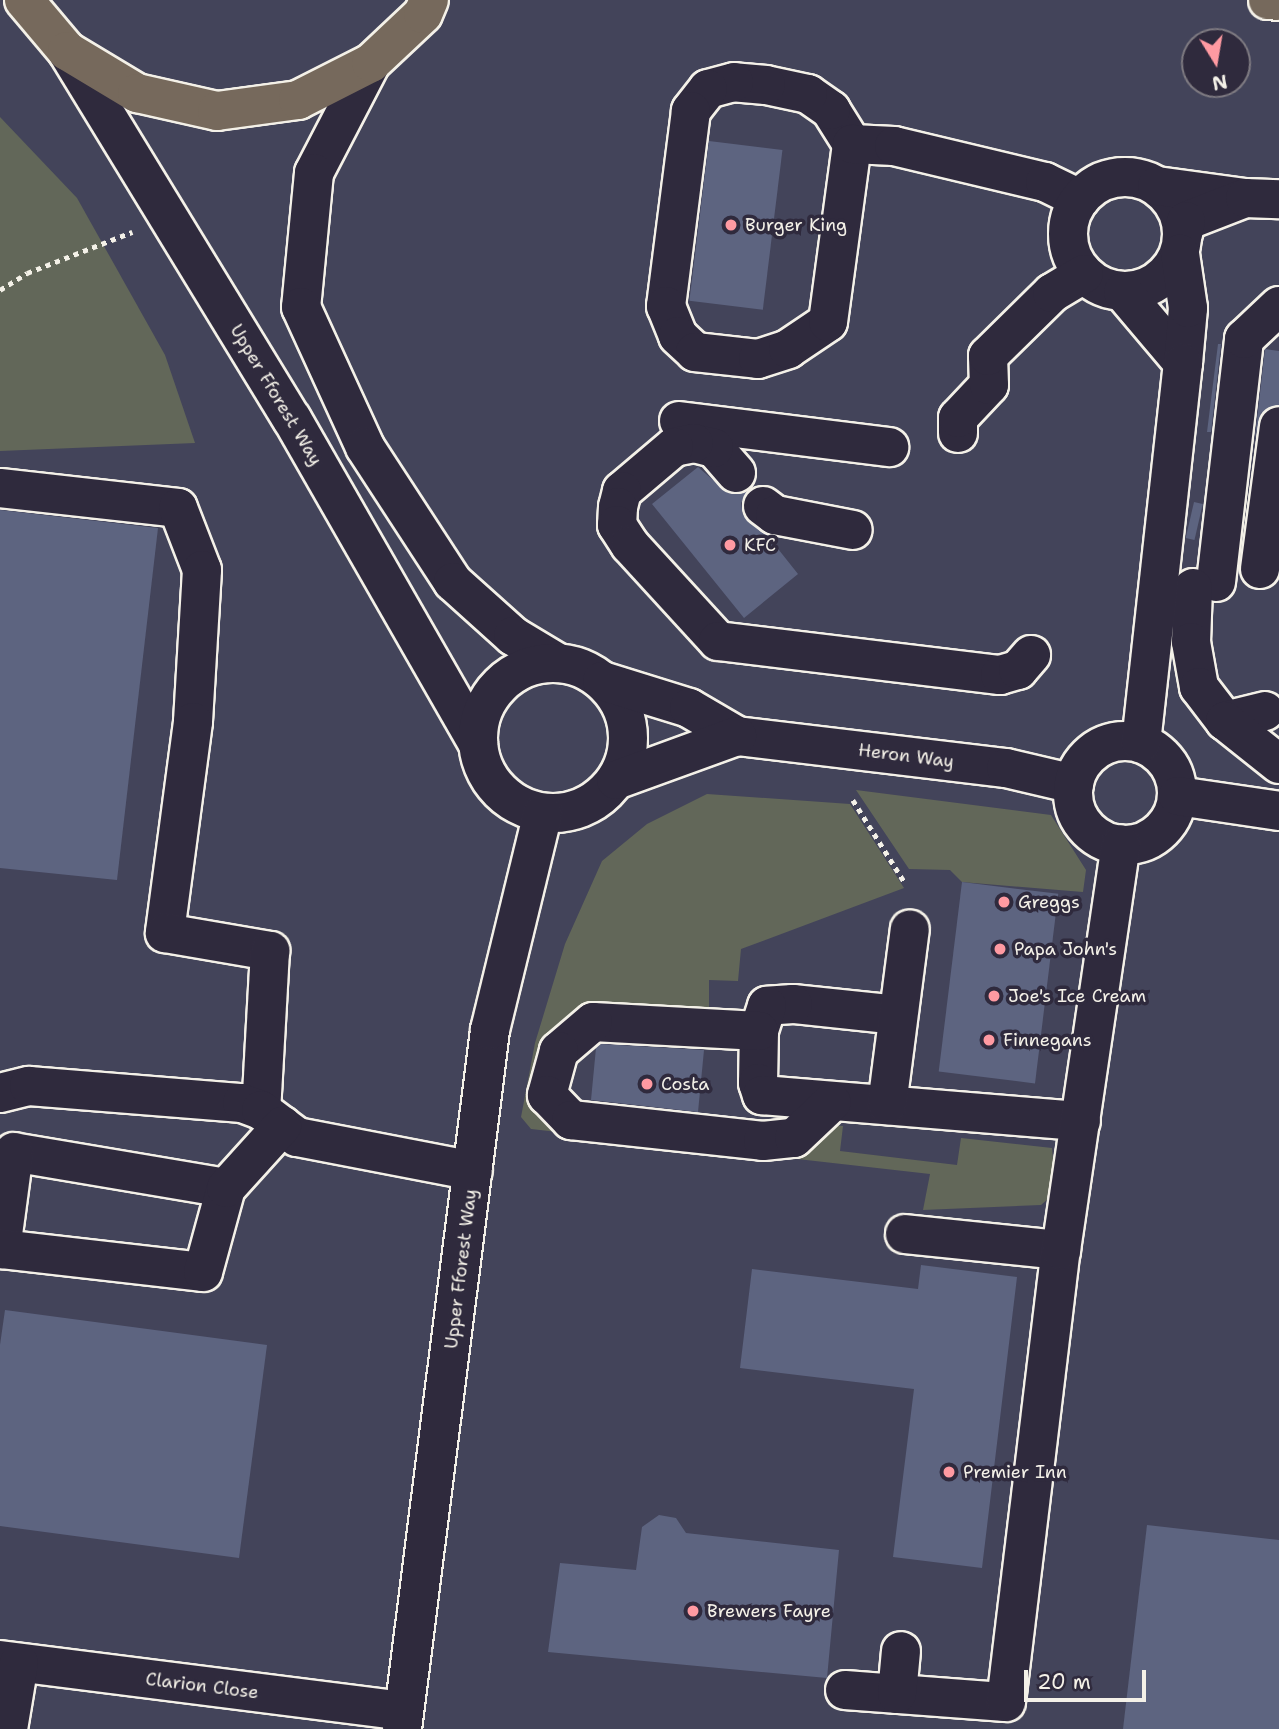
<!DOCTYPE html>
<html>
<head>
<meta charset="utf-8">
<style>
  body { margin:0 }
  #map { position:relative; width:1279px; height:1729px; overflow:hidden; background:#38364a; font-family:"Shantell Sans",sans-serif }
  div>[style] { position:absolute }
  .built>* { inset:0; background:#43445a }
  .green>* { inset:0; background:#626759 }
  .building>* { inset:0; background:#5d6480; transform-origin:0 0 }
  .path>* { height:4.5px; margin-top:-2.25px; transform-origin:0; background:repeating-linear-gradient(90deg,#f4f1e8 0 5px,transparent 0 10px) }
  .roads { filter:drop-shadow(2px 0 #f4f1e8) drop-shadow(-2px 0 #f4f1e8) drop-shadow(0 2px #f4f1e8) drop-shadow(0 -2px #f4f1e8) }
  .minor>* { height:38px; margin:-19px; padding:0 19px; transform-origin:19px; border-radius:19px; background:#2f2a3d }
  .minor>.ring { margin:-19px; padding:0; box-sizing:content-box; background:none; border:38px solid #2f2a3d; border-radius:50% }
  .major>* { height:38px; margin:-19px; padding:0 19px; transform-origin:19px; border-radius:19px; background:#76695c }
  .dots>* { width:19px; height:19px; translate:-50% -50%; box-sizing:border-box; border:4px solid #2f2a3d; border-radius:50% }
  span { translate:-50% -50%; white-space:nowrap; text-align:center; line-height:1.15; -webkit-text-stroke:7px #2f2a3d; paint-order:stroke }
  .poi-label { font-size:18px; color:#f4f1e8 }
  .left { translate:0 -50%; text-align:left }
  .street-label { font-size:18px; color:#f4f1e8 }
  .north { position:absolute; left:1181px; top:28px; width:70px; height:70px; box-sizing:border-box; background:#2f2a3d; border:2px solid #7e7a81; border-radius:50%; rotate:169deg; font-size:19px; font-weight:700; line-height:28px; text-align:center; color:#f4f1e8 }
  .north::after { content:''; display:block; margin:auto; width:24px; height:32px; background:#ff9aa2; clip-path:polygon(50% 0,100% 100%,50% 72%,0 100%) }
  .scale { position:absolute; left:1024px; top:1670px; width:122px; height:32px; box-sizing:border-box; border:4px solid #f4f1e8; border-top:0; padding-left:9px; font-size:21px; line-height:24px; white-space:nowrap; color:#f4f1e8; -webkit-text-stroke:5px #2f2a3d; paint-order:stroke }
</style>
</head>
<body>
<div id="map">
  <div class="built">
    <div style="clip-path:polygon(evenodd,0 0,1279px 0,1279px 1729px,0 1729px,0 0,1195px 42px,1237px 42px,1237px 84px,1195px 84px,1195px 42px)"></div>
  </div>
  <div class="green">
    <div style="clip-path:polygon(0 117px,77px 198px,165px 355px,195px 443px,0 451px)"></div>
    <div style="clip-path:polygon(856px 790px,1051px 815px,1086px 870px,1083px 892px,962px 882px,950px 870px,909px 869px)"></div>
    <div style="clip-path:polygon(707px 794px,850px 804px,904px 888px,741px 949px,738px 981px,709px 980px,709px 1008px,624px 1003px,591px 1015px,538px 1105px,843px 1126px,840px 1151px,957px 1165px,961px 1138px,1052px 1148px,1056px 1192px,1041px 1205px,923px 1210px,930px 1174px,531px 1129px,521px 1117px,535px 1043px,565px 944px,602px 861px,647px 824px)"></div>
  </div>
  <div class="building">
    <div style="left:709px;top:141px;width:74px;height:161px;rotate:7deg"></div>
    <div style="clip-path:polygon(1218px 344px,1221px 344px,1211px 432px,1207px 432px)"></div>
    <div style="clip-path:polygon(1265px 349px,1279px 351px,1279px 405px,1261px 413px,1255px 438px)"></div>
    <div style="clip-path:polygon(698px 467px,728px 493px,748px 491px,741px 503px,743px 515px,767px 535px,798px 574px,744px 618px,652px 504px)"></div>
    <div style="left:1194px;top:502px;width:9px;height:37px;rotate:13deg"></div>
    <div style="clip-path:polygon(0 510px,158px 528px,117px 880px,0 868px)"></div>
    <div style="left:962px;top:882px;width:97px;height:191px;rotate:7deg"></div>
    <div style="clip-path:polygon(601px 1044px,704px 1050px,698px 1112px,591px 1100px,596px 1048px)"></div>
    <div style="clip-path:polygon(921px 1265px,1017px 1277px,982px 1568px,893px 1557px,914px 1389px,740px 1368px,752px 1269px,918px 1289px)"></div>
    <div style="clip-path:polygon(5px 1310px,267px 1345px,239px 1558px,0 1526px,0 1345px)"></div>
    <div style="clip-path:polygon(659px 1515px,676px 1518px,686px 1533px,839px 1550px,827px 1678px,548px 1652px,560px 1563px,636px 1570px,642px 1527px)"></div>
    <div style="clip-path:polygon(1147px 1525px,1279px 1540px,1279px 1729px,1123px 1729px)"></div>
  </div>
  <div class="path">
    <div style="left:0;top:290px;width:32px;rotate:-32deg"></div>
    <div style="left:27px;top:273px;width:113px;rotate:-21.3deg"></div>
    <div style="left:853px;top:800px;width:98px;rotate:57.9deg"></div>
  </div>
  <div class="roads">
    <div class="minor">
      <div style="left:67px;top:51px;width:431px;rotate:58.6deg"></div>
      <div style="left:292px;top:419px;width:374px;rotate:60.2deg"></div>
      <div style="left:371px;top:63px;width:124px;rotate:117.4deg"></div>
      <div style="left:314px;top:173px;width:135px;rotate:95.5deg"></div>
      <div style="left:301px;top:307px;width:154px;rotate:65.4deg"></div>
      <div style="left:365px;top:447px;width:161px;rotate:56.9deg"></div>
      <div style="left:453px;top:582px;width:81px;rotate:42deg"></div>
      <div style="left:513px;top:636px;width:52px;rotate:31deg"></div>
      <div style="left:852px;top:144px;width:40px;rotate:-122deg"></div>
      <div style="left:831px;top:110px;width:28px;rotate:-145deg"></div>
      <div style="left:808px;top:94px;width:43px;rotate:-167.9deg"></div>
      <div style="left:766px;top:85px;width:32px;rotate:-175deg"></div>
      <div style="left:734px;top:82px;width:27px;rotate:165deg"></div>
      <div style="left:708px;top:89px;width:28px;rotate:128deg"></div>
      <div style="left:691px;top:111px;width:197px;rotate:97.3deg"></div>
      <div style="left:666px;top:306px;width:32px;rotate:68deg"></div>
      <div style="left:678px;top:336px;width:23px;rotate:43deg"></div>
      <div style="left:695px;top:352px;width:63px;rotate:6.3deg"></div>
      <div style="left:758px;top:359px;width:32px;rotate:-18deg"></div>
      <div style="left:788px;top:349px;width:48px;rotate:-34deg"></div>
      <div style="left:828px;top:322px;width:180px;rotate:-82.3deg"></div>
      <div style="left:852px;top:144px;width:42px;rotate:2.7deg"></div>
      <div style="left:894px;top:146px;width:155px;rotate:13.4deg"></div>
      <div style="left:1045px;top:182px;width:39px;rotate:26deg"></div>
      <div class="ring" style="left:1068px;top:177px;width:76px;height:76px"></div>
      <div style="left:1157px;top:186px;width:89px;rotate:7.8deg"></div>
      <div style="left:1245px;top:198px;width:63px;rotate:158.7deg"></div>
      <div style="left:1186px;top:221px;width:13px;rotate:103deg"></div>
      <div style="left:1245px;top:198px;width:34px;rotate:2deg"></div>
      <div style="left:1123px;top:292px;width:93px;rotate:49.8deg"></div>
      <div style="left:1183px;top:363px;width:55px;rotate:-84.8deg"></div>
      <div style="left:1188px;top:308px;width:55px;rotate:-98.4deg"></div>
      <div style="left:679px;top:421px;width:212px;rotate:7.1deg"></div>
      <div style="left:958px;top:433px;width:15px;rotate:-90deg"></div>
      <div style="left:958px;top:418px;width:45px;rotate:-46.8deg"></div>
      <div style="left:989px;top:385px;width:29px;rotate:-92deg"></div>
      <div style="left:988px;top:356px;width:90px;rotate:-44.5deg"></div>
      <div style="left:1052px;top:293px;width:37px;rotate:-31deg"></div>
      <div style="left:736px;top:473px;width:33px;rotate:-131deg"></div>
      <div style="left:714px;top:448px;width:21px;rotate:-166deg"></div>
      <div style="left:694px;top:443px;width:20px;rotate:169deg"></div>
      <div style="left:674px;top:447px;width:68px;rotate:139.8deg"></div>
      <div style="left:622px;top:491px;width:16px;rotate:104deg"></div>
      <div style="left:618px;top:507px;width:18px;rotate:93deg"></div>
      <div style="left:617px;top:525px;width:24px;rotate:57deg"></div>
      <div style="left:630px;top:545px;width:130px;rotate:47.5deg"></div>
      <div style="left:718px;top:641px;width:284px;rotate:6.9deg"></div>
      <div style="left:1000px;top:675px;width:19px;rotate:-16deg"></div>
      <div style="left:1018px;top:670px;width:20px;rotate:-49deg"></div>
      <div style="left:0;top:488px;width:179px;rotate:6.4deg"></div>
      <div style="left:178px;top:508px;width:66px;rotate:68.8deg"></div>
      <div style="left:202px;top:570px;width:152px;rotate:93.4deg"></div>
      <div style="left:193px;top:722px;width:213px;rotate:97.6deg"></div>
      <div style="left:165px;top:933px;width:107px;rotate:9.7deg"></div>
      <div style="left:270px;top:951px;width:159px;rotate:93.2deg"></div>
      <div style="left:763px;top:506px;width:15px;rotate:37deg"></div>
      <div style="left:775px;top:515px;width:79px;rotate:10.9deg"></div>
      <div style="left:1260px;top:569px;width:144px;rotate:-82.4deg"></div>
      <div style="left:1216px;top:582px;width:245px;rotate:-83.4deg"></div>
      <div style="left:1244px;top:339px;width:48px;rotate:-43.3deg"></div>
      <div style="left:1193px;top:588px;width:54px;rotate:92.1deg"></div>
      <div style="left:1191px;top:642px;width:46px;rotate:79.9deg"></div>
      <div style="left:1199px;top:687px;width:43px;rotate:52.6deg"></div>
      <div style="left:1225px;top:721px;width:41px;rotate:-14deg"></div>
      <div class="ring" style="left:478px;top:663px;width:112px;height:112px"></div>
      <div style="left:602px;top:681px;width:91px;rotate:17.2deg"></div>
      <div style="left:689px;top:708px;width:56px;rotate:30.3deg"></div>
      <div style="left:737px;top:736px;width:271px;rotate:6.8deg"></div>
      <div style="left:1006px;top:768px;width:70px;rotate:13.2deg"></div>
      <div style="left:1225px;top:721px;width:69px;rotate:38.5deg"></div>
      <div class="ring" style="left:1073px;top:741px;width:66px;height:66px"></div>
      <div style="left:1141px;top:743px;width:382px;rotate:-83.7deg"></div>
      <div style="left:616px;top:780px;width:129px;rotate:-20deg"></div>
      <div style="left:1178px;top:796px;width:102px;rotate:8.4deg"></div>
      <div style="left:898px;top:1015px;width:106px;rotate:-174deg"></div>
      <div style="left:793px;top:1004px;width:26px;rotate:176deg"></div>
      <div style="left:767px;top:1006px;width:26px;rotate:108deg"></div>
      <div style="left:759px;top:1031px;width:52px;rotate:91.1deg"></div>
      <div style="left:758px;top:1083px;width:13px;rotate:72deg"></div>
      <div style="left:762px;top:1095px;width:320px;rotate:4.7deg"></div>
      <div style="left:759px;top:1031px;width:166px;rotate:-176.9deg"></div>
      <div style="left:593px;top:1022px;width:45px;rotate:139.5deg"></div>
      <div style="left:559px;top:1051px;width:46px;rotate:105.3deg"></div>
      <div style="left:547px;top:1095px;width:35px;rotate:46deg"></div>
      <div style="left:571px;top:1120px;width:193px;rotate:6.2deg"></div>
      <div style="left:763px;top:1141px;width:31px;rotate:-6deg"></div>
      <div style="left:794px;top:1138px;width:52px;rotate:-43.5deg"></div>
      <div style="left:0;top:1093px;width:30px;rotate:-14deg"></div>
      <div style="left:29px;top:1086px;width:214px;rotate:4.6deg"></div>
      <div style="left:242px;top:1103px;width:20px;rotate:20deg"></div>
      <div style="left:261px;top:1110px;width:45px;rotate:36.9deg"></div>
      <div style="left:297px;top:1137px;width:179px;rotate:10.9deg"></div>
      <div style="left:887px;top:1105px;width:177px;rotate:-82.6deg"></div>
      <div style="left:226px;top:1188px;width:215px;rotate:-170.4deg"></div>
      <div style="left:14px;top:1152px;width:98px;rotate:97.6deg"></div>
      <div style="left:1px;top:1249px;width:203px;rotate:6.5deg"></div>
      <div style="left:203px;top:1272px;width:87px;rotate:-74.7deg"></div>
      <div style="left:226px;top:1188px;width:84px;rotate:-47.9deg"></div>
      <div style="left:905px;top:1234px;width:157px;rotate:5.9deg"></div>
      <div style="left:0;top:1660px;width:407px;rotate:7.2deg"></div>
      <div style="left:845px;top:1690px;width:161px;rotate:4.3deg"></div>
      <div style="left:1006px;top:1702px;width:455px;rotate:-83.1deg"></div>
      <div style="left:1061px;top:1250px;width:410px;rotate:-81.6deg"></div>
      <div style="left:897px;top:1694px;width:43px;rotate:-84.7deg"></div>
      <div style="left:8px;top:1729px;width:67px;rotate:-80.5deg"></div>
      <div style="left:402px;top:1729px;width:705px;rotate:-82.82deg"></div>
      <div style="left:490px;top:1030px;width:223px;rotate:-76.3deg"></div>
    </div>
    <div class="major">
      <div style="left:24px;top:0;width:67px;rotate:49.9deg"></div>
      <div style="left:67px;top:51px;width:82px;rotate:31deg"></div>
      <div style="left:137px;top:93px;width:82px;rotate:12.7deg"></div>
      <div style="left:217px;top:111px;width:82px;rotate:-7.7deg"></div>
      <div style="left:298px;top:100px;width:82px;rotate:-26.9deg"></div>
      <div style="left:371px;top:63px;width:71px;rotate:-43.3deg"></div>
      <div style="left:423px;top:14px;width:15px;rotate:-67deg"></div>
      <div style="left:1268px;top:0;width:11px;rotate:5deg"></div>
    </div>
  </div>
  <div class="dots">
    <div style="left:731px;top:225px;background:#ff9aa2"></div>
    <div style="left:730px;top:545px;background:#ff9aa2"></div>
    <div style="left:1004px;top:902px;background:#ff9aa2"></div>
    <div style="left:1000px;top:949px;background:#ff9aa2"></div>
    <div style="left:994px;top:996px;background:#ff9aa2"></div>
    <div style="left:989px;top:1040px;background:#ff9aa2"></div>
    <div style="left:647px;top:1084px;background:#ff9aa2"></div>
    <div style="left:949px;top:1472px;background:#ff9aa2"></div>
    <div style="left:693px;top:1611px;background:#ff9aa2"></div>
  </div>
  <div class="poi-label">
    <span class="left" style="left:745px;top:225px">Burger King</span>
    <span class="left" style="left:744px;top:545px">KFC</span>
    <span class="left" style="left:1018px;top:902px">Greggs</span>
    <span class="left" style="left:1014px;top:949px">Papa John's</span>
    <span class="left" style="left:1008px;top:996px">Joe's Ice Cream</span>
    <span class="left" style="left:1003px;top:1040px">Finnegans</span>
    <span class="left" style="left:661px;top:1084px">Costa</span>
    <span class="left" style="left:963px;top:1472px">Premier Inn</span>
    <span class="left" style="left:707px;top:1611px">Brewers Fayre</span>
  </div>
  <div class="street-label">
    <span style="left:276px;top:395px;rotate:59deg">Upper Fforest Way</span>
    <span style="left:906px;top:756px;rotate:7deg">Heron Way</span>
    <span style="left:461px;top:1269px;rotate:-83deg">Upper Fforest Way</span>
    <span style="left:202px;top:1686px;rotate:7deg">Clarion Close</span>
  </div>
  <div class="north">N</div>
  <div class="scale">20 m</div>
</div>
</body>
</html>
